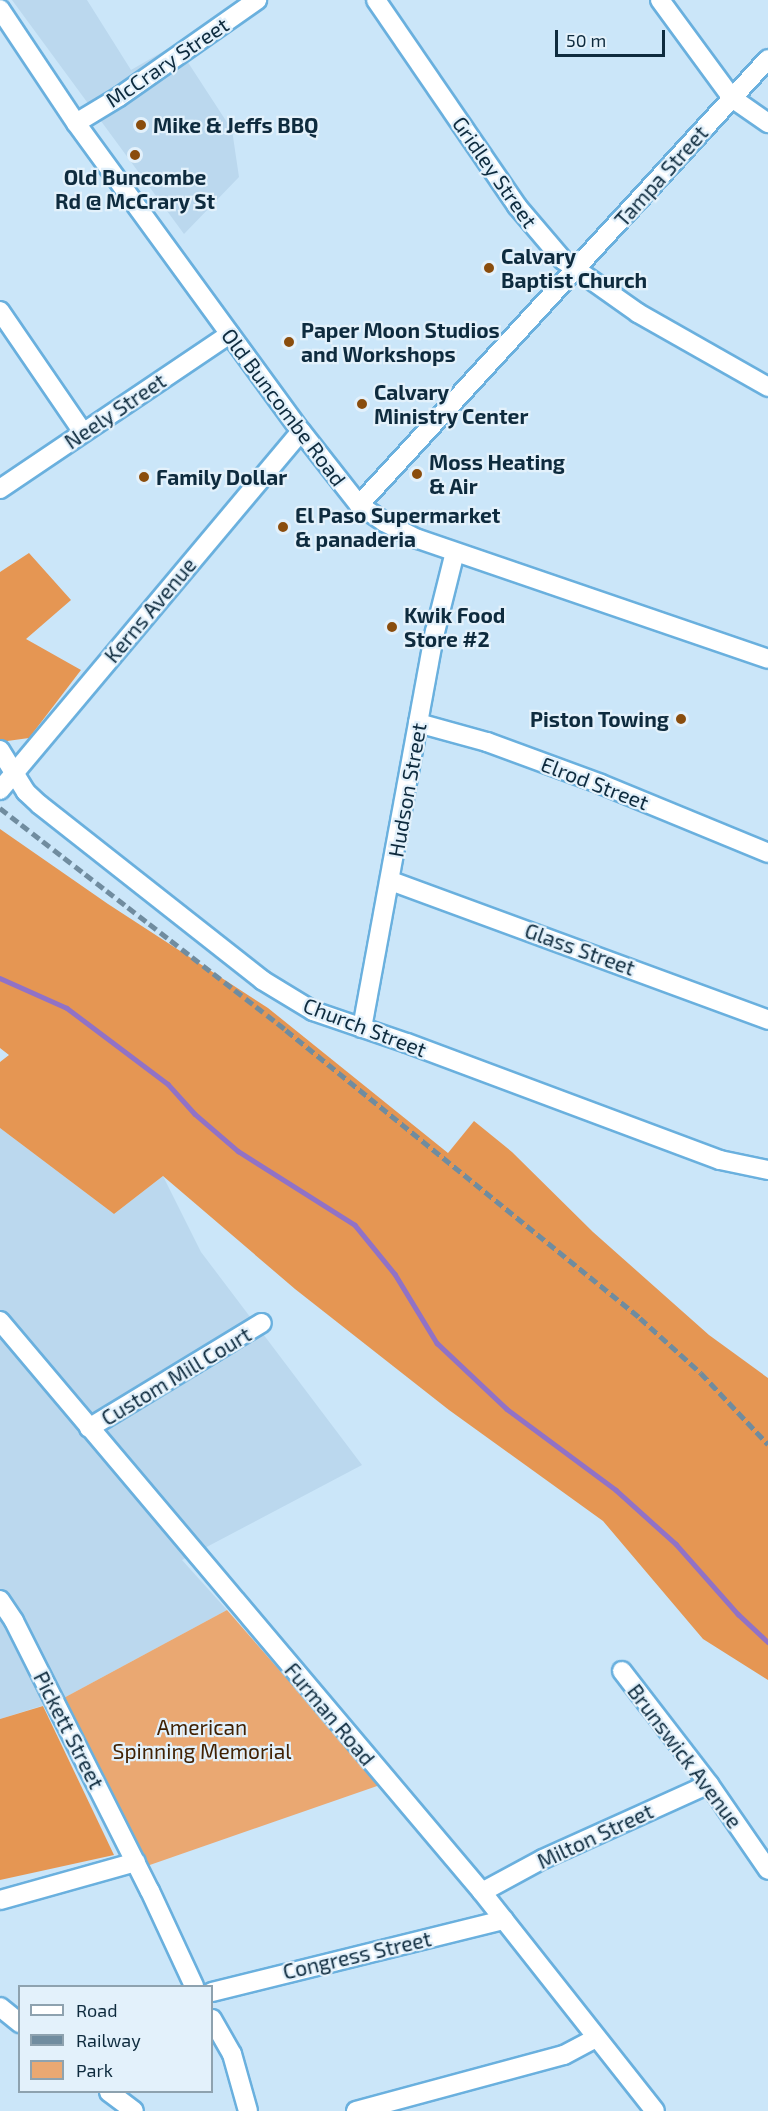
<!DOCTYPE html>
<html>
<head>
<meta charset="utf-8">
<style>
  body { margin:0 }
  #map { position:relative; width:768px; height:2111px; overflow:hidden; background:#cbe6f9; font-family:"Exo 2",sans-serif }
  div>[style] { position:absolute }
  .built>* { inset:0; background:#bbd8ee }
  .green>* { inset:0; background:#eaa872 }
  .forest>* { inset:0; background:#e59653 }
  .stream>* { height:4.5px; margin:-2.25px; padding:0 2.25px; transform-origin:2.25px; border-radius:2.25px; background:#9172c6 }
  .roads { filter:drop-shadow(2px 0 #6ab0de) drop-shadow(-2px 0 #6ab0de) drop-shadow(0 2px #6ab0de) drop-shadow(0 -2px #6ab0de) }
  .minor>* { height:18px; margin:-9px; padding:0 9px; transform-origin:9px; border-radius:9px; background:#fff }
  .rail>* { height:4.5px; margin-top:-2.25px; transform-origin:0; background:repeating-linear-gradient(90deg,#708c9f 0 9px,transparent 0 13.5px) }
  .dots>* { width:16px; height:16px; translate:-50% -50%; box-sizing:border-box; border:3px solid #e3f1fb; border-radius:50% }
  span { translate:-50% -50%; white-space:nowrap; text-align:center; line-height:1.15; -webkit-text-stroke:4.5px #e3f1fb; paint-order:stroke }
  .street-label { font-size:21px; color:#0e2b3e }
  .poi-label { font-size:21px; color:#0e2b3e; font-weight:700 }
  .left { translate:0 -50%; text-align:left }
  .right { translate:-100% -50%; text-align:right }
  .park-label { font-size:21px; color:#402103 }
  .legend { position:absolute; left:18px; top:1985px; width:195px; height:108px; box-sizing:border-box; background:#e3f1fb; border:2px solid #8ea2af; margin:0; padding:8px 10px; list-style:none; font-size:18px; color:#0e2b3e }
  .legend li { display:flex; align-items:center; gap:12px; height:30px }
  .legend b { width:30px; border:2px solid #8ea2af }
  .scale { position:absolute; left:555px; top:30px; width:110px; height:27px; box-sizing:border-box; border:3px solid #0e2b3e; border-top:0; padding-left:8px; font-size:18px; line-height:21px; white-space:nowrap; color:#0e2b3e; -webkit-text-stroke:4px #e3f1fb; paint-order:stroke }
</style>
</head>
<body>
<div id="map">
  <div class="built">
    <div style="clip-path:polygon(12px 0,87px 0,131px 70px,176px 44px,232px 130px,239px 177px,184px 234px)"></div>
    <div style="clip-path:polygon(0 1128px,114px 1214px,163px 1176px,201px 1252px,362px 1465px,182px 1560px,227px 1610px,60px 1700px,0 1719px)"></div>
  </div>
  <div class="green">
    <div style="clip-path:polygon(227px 1610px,380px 1785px,144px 1867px,60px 1700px)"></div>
  </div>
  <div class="forest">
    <div style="clip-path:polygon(29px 553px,71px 600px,26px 639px,81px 670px,29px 738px,0 742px,0 572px)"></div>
    <div style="clip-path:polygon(0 829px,108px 904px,268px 1008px,448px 1153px,474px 1121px,512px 1152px,593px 1232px,709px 1335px,768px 1378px,768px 1680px,703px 1639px,603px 1521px,449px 1410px,295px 1289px,163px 1176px,114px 1214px,0 1128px,0 1062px,9px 1055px,0 1048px)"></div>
    <div style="clip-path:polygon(43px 1706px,114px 1855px,0 1880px,0 1719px)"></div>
  </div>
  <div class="stream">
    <div style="left:0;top:978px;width:73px;rotate:24.1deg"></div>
    <div style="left:67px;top:1008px;width:126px;rotate:37deg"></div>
    <div style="left:168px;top:1084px;width:40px;rotate:48deg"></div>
    <div style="left:195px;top:1114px;width:57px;rotate:40.7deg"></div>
    <div style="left:238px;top:1151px;width:138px;rotate:32.3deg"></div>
    <div style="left:355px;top:1225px;width:63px;rotate:50.8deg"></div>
    <div style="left:395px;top:1274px;width:81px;rotate:58.7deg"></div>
    <div style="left:437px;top:1343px;width:96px;rotate:43.3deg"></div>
    <div style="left:507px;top:1409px;width:136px;rotate:36.6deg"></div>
    <div style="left:616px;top:1490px;width:81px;rotate:42deg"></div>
    <div style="left:676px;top:1544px;width:94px;rotate:48.5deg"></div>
    <div style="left:738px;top:1614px;width:41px;rotate:43deg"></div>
  </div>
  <div class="roads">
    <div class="minor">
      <div style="left:376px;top:0;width:250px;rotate:55.6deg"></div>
      <div style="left:517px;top:206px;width:71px;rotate:49.6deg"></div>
      <div style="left:563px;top:260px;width:92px;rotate:35.2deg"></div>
      <div style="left:638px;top:313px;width:150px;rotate:29.6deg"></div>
      <div style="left:660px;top:0;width:122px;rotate:53.7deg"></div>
      <div style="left:732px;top:98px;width:44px;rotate:34.8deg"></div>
      <div style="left:0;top:9px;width:137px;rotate:56.3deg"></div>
      <div style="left:76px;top:123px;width:381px;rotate:53.9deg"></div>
      <div style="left:301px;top:431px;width:94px;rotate:51.9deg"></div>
      <div style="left:359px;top:505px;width:30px;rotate:34deg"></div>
      <div style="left:384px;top:522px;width:38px;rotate:27deg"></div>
      <div style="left:418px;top:539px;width:370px;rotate:18.9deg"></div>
      <div style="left:76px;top:123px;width:50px;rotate:-31.2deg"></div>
      <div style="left:119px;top:97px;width:169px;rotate:-35.1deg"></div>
      <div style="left:0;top:311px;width:147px;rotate:55.6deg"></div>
      <div style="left:0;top:489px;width:277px;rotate:-34deg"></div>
      <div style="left:359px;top:505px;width:605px;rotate:-47.48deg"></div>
      <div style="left:418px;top:723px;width:72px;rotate:15.4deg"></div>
      <div style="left:487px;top:742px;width:121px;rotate:20.2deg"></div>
      <div style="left:601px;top:784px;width:181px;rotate:22.4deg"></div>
      <div style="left:0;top:750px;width:49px;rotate:58.2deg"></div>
      <div style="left:26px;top:792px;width:19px;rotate:43deg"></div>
      <div style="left:40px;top:805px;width:283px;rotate:38.2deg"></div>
      <div style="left:262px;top:980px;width:60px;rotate:31.3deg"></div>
      <div style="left:313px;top:1011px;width:99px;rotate:18.8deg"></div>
      <div style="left:407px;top:1043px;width:334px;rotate:20.5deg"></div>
      <div style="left:720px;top:1160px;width:49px;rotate:11.8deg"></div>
      <div style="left:0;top:790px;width:468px;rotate:-50deg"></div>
      <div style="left:391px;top:881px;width:402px;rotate:20.2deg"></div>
      <div style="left:362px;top:1028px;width:403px;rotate:-79.6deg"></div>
      <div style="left:435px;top:632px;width:82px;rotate:-76deg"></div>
      <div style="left:0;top:1321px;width:747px;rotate:49.83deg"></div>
      <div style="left:482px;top:1892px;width:279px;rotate:51.7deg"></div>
      <div style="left:89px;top:1428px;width:202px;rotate:-31.3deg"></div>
      <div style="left:0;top:1600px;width:25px;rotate:56deg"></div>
      <div style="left:14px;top:1621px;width:302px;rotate:63.3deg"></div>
      <div style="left:150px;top:1891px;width:105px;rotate:65.1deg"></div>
      <div style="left:622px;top:1671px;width:143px;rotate:52.4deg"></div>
      <div style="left:709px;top:1784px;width:104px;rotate:55.5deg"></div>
      <div style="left:482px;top:1892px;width:69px;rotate:-28.4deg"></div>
      <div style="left:543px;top:1859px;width:182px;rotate:-24.3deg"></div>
      <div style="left:0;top:1900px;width:141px;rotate:-15.6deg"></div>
      <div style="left:212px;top:1992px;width:301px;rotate:-13.9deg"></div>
      <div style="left:0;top:2007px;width:26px;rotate:39deg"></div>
      <div style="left:212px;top:2019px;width:40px;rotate:60.3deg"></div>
      <div style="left:232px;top:2054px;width:59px;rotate:74.3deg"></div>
      <div style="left:109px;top:2092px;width:31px;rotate:37deg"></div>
      <div style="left:356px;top:2111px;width:215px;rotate:-15.1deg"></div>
      <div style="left:564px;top:2055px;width:36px;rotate:-28deg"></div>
    </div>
  </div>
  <div class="rail">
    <div style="left:0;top:808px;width:362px;rotate:37.8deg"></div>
    <div style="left:286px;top:1030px;width:456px;rotate:39.1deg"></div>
    <div style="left:640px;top:1318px;width:82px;rotate:42deg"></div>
    <div style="left:701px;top:1373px;width:98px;rotate:46.7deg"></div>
  </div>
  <div class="dots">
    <div style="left:141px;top:125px;background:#8a4d0d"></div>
    <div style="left:135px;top:155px;background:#8a4d0d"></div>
    <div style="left:489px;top:268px;background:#8a4d0d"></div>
    <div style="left:289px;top:342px;background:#8a4d0d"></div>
    <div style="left:362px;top:404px;background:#8a4d0d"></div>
    <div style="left:417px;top:474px;background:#8a4d0d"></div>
    <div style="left:144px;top:477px;background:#8a4d0d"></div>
    <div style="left:283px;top:527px;background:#8a4d0d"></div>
    <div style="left:392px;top:627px;background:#8a4d0d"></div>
    <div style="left:681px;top:719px;background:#8a4d0d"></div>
  </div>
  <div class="street-label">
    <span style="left:167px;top:62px;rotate:-34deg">McCrary Street</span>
    <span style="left:495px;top:172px;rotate:55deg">Gridley Street</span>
    <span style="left:661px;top:176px;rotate:-48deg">Tampa Street</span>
    <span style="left:284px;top:407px;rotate:53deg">Old Buncombe Road</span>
    <span style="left:115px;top:411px;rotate:-34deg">Neely Street</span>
    <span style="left:150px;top:610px;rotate:-50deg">Kerns Avenue</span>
    <span style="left:595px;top:783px;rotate:21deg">Elrod Street</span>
    <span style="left:407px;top:790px;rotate:-80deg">Hudson Street</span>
    <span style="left:580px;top:949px;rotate:20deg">Glass Street</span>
    <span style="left:365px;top:1027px;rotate:21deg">Church Street</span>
    <span style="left:176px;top:1376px;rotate:-31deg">Custom Mill Court</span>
    <span style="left:330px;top:1714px;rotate:50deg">Furman Road</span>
    <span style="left:69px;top:1730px;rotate:63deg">Pickett Street</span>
    <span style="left:685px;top:1756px;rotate:53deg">Brunswick Avenue</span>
    <span style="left:595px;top:1836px;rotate:-25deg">Milton Street</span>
    <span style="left:357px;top:1955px;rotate:-13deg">Congress Street</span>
  </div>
  <div class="poi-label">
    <span class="left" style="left:153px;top:125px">Mike &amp; Jeffs BBQ</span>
    <span style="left:135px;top:189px">Old Buncombe<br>Rd @ McCrary St</span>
    <span class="left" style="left:501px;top:268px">Calvary<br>Baptist Church</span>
    <span class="left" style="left:301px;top:342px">Paper Moon Studios<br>and Workshops</span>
    <span class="left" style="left:374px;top:404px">Calvary<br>Ministry Center</span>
    <span class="left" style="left:429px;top:474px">Moss Heating<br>&amp; Air</span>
    <span class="left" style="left:156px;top:477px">Family Dollar</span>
    <span class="left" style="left:295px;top:527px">El Paso Supermarket<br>&amp; panaderia</span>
    <span class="left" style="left:404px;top:627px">Kwik Food<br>Store #2</span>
    <span class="right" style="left:669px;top:719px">Piston Towing</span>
  </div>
  <div class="park-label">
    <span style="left:202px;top:1739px">American<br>Spinning Memorial</span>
  </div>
  <ul class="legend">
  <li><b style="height:8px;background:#fff"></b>Road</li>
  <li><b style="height:8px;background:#708c9f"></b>Railway</li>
  <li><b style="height:16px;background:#eaa872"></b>Park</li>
  </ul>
  <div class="scale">50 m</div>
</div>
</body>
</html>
